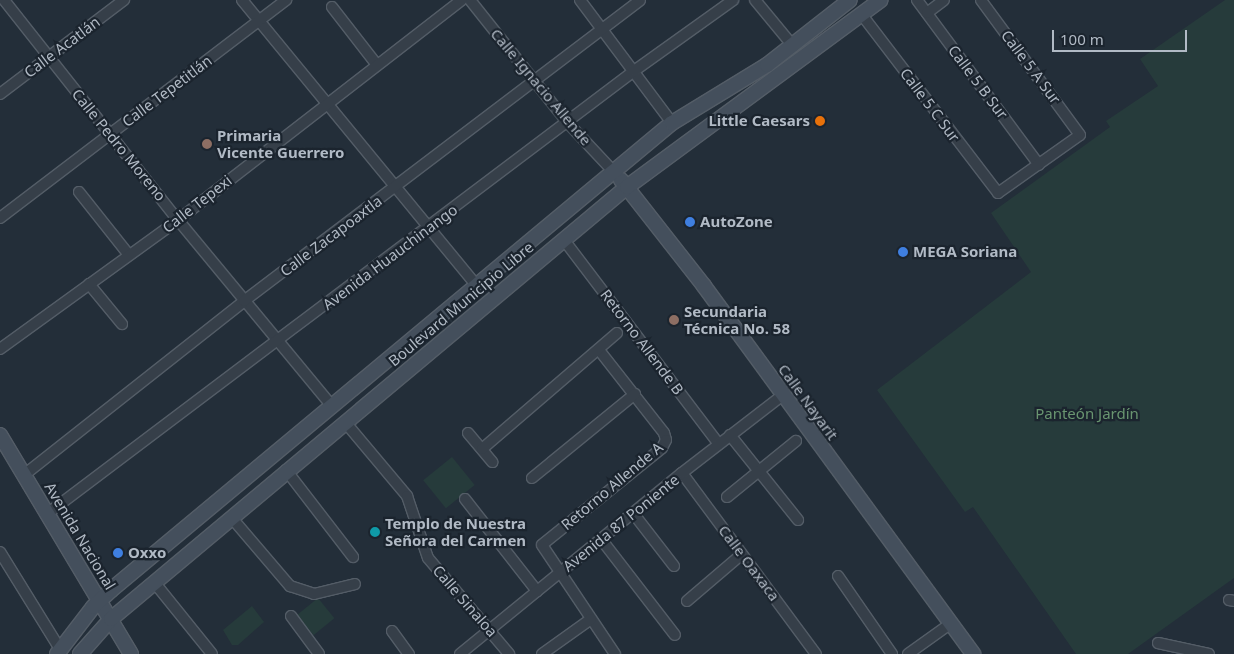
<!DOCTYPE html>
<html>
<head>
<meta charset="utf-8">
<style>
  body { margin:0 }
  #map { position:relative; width:1234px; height:654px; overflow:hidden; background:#232e39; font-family:"Noto Sans",sans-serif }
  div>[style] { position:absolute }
  .green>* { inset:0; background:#263b3b; transform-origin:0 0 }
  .roads { filter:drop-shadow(1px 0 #545d67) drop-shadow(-1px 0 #545d67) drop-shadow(0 1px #545d67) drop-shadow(0 -1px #545d67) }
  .street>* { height:10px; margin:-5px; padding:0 5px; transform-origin:5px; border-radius:5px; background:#363f49 }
  .secondary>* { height:14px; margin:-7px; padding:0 7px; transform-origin:7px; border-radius:7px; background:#444f5c }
  .dots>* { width:14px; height:14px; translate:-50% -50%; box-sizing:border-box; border:2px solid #1b242e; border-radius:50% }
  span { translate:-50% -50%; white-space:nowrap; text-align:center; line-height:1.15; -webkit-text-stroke:4.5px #1b242e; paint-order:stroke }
  .street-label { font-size:15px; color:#b1bac5 }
  .poi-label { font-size:15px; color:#b1bac5; font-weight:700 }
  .right { translate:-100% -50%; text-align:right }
  .left { translate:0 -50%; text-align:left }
  .park-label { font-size:15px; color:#699570 }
  .scale { position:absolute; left:1052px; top:30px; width:135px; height:22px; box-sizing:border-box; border:2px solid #b1bac5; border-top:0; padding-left:6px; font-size:15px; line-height:18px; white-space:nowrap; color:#b1bac5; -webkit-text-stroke:4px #1b242e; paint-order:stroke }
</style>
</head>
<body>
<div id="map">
  <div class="green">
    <div style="clip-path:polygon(1225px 0,1234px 0,1234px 578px,1128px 654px,1076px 654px,973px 507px,965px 512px,877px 390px,1031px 272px,991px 213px,1110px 127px,1106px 121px,1158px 86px,1140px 59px)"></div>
    <div style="left:452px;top:457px;width:36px;height:37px;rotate:51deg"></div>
    <div style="left:318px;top:598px;width:26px;height:27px;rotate:51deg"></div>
    <div style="clip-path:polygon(252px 606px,264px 622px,238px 645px,232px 645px,223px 630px)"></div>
  </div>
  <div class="roads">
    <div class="street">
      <div style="left:4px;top:0;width:280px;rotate:51.7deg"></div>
      <div style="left:178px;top:220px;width:240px;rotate:50.4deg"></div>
      <div style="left:242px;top:0;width:370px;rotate:50.6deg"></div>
      <div style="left:470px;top:0;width:156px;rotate:51.5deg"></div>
      <div style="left:567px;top:122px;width:69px;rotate:46.8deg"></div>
      <div style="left:580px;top:0;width:154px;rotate:53.2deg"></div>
      <div style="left:755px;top:0;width:60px;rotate:50.4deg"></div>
      <div style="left:917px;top:0;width:205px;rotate:53.5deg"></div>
      <div style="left:332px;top:7px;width:73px;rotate:52.2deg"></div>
      <div style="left:927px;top:13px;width:21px;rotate:-37deg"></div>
      <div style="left:862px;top:15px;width:224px;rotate:52.6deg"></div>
      <div style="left:998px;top:193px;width:100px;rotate:-35.3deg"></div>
      <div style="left:1080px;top:135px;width:167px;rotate:-126.3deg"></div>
      <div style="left:0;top:94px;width:156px;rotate:-37.2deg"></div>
      <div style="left:79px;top:192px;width:80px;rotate:51.6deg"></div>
      <div style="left:0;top:218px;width:360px;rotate:-37.3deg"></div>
      <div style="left:564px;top:240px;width:256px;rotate:52.8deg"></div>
      <div style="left:89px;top:284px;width:52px;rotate:50.5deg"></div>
      <div style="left:0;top:349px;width:220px;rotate:-35.9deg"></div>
      <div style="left:178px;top:220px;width:359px;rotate:-37.8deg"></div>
      <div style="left:599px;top:350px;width:105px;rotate:51.9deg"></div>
      <div style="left:664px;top:433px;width:7px;rotate:74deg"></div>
      <div style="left:666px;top:440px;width:9px;rotate:117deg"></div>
      <div style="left:662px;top:448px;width:154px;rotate:141.1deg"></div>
      <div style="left:542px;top:545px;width:131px;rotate:56.2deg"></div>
      <div style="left:345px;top:422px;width:97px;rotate:50deg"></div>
      <div style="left:407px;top:496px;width:65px;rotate:71.3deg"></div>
      <div style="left:428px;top:558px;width:126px;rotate:49.8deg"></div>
      <div style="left:468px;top:433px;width:38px;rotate:50deg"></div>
      <div style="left:730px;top:435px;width:109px;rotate:51.3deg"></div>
      <div style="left:482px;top:449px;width:178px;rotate:-40.7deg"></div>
      <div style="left:286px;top:470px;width:110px;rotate:52.4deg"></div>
      <div style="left:682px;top:473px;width:225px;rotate:53.5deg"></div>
      <div style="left:24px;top:475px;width:280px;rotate:-38.3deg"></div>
      <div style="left:244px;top:301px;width:497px;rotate:-37.2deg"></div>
      <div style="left:532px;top:478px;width:133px;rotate:-39.2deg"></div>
      <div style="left:727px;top:497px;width:89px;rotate:-39.1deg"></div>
      <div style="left:465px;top:499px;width:117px;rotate:52deg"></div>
      <div style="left:633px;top:513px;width:67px;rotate:52.3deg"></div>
      <div style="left:47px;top:514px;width:735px;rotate:-37.04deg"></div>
      <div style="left:634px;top:71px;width:122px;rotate:-35.6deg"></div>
      <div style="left:231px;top:517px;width:91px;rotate:49.5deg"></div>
      <div style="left:290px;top:586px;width:25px;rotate:18deg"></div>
      <div style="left:314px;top:594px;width:42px;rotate:-13.7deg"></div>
      <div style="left:601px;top:539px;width:121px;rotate:52.4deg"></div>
      <div style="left:0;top:552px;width:114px;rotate:58.3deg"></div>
      <div style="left:838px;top:576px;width:95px;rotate:55.3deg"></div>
      <div style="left:154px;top:582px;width:92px;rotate:51.1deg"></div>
      <div style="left:1229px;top:600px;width:5px;rotate:11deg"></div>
      <div style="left:687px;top:601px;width:72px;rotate:-40.5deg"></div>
      <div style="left:291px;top:616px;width:47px;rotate:53.6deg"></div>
      <div style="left:392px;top:631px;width:29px;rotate:54deg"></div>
      <div style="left:1158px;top:643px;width:52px;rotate:12.2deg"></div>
      <div style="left:460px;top:654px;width:286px;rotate:-39.2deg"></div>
      <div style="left:682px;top:473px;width:128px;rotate:-37.7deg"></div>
      <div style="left:542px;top:654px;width:60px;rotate:-35.5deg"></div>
      <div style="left:908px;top:654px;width:52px;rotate:-35.5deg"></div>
    </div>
    <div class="secondary">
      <div style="left:621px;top:180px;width:135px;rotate:51.9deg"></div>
      <div style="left:704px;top:286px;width:456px;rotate:53.8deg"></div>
      <div style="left:0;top:435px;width:255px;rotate:59.1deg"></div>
      <div style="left:57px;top:654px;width:59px;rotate:-52.5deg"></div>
      <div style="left:93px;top:607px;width:25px;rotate:-43deg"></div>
      <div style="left:111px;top:590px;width:730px;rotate:-39.78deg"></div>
      <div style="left:672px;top:123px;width:111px;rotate:-31.4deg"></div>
      <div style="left:767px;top:65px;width:105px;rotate:-38.1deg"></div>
      <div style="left:80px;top:654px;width:47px;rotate:-48.5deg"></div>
      <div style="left:111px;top:619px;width:673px;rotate:-39.94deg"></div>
      <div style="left:627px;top:187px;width:315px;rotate:-36.4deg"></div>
    </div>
  </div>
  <div class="dots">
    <div style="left:820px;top:121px;background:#e8710a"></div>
    <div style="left:207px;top:144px;background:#8d6e63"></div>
    <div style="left:690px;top:222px;background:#3f7fe0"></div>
    <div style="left:903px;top:252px;background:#3f7fe0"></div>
    <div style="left:674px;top:320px;background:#8d6e63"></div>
    <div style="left:375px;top:532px;background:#0f9aa8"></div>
    <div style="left:118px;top:553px;background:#3f7fe0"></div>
  </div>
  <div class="street-label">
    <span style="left:62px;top:47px;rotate:-37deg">Calle Acatlán</span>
    <span style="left:1031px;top:67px;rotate:53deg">Calle 5 A Sur</span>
    <span style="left:978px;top:82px;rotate:53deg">Calle 5 B Sur</span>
    <span style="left:541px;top:87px;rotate:50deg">Calle Ignacio Allende</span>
    <span style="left:167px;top:91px;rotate:-37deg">Calle Tepetitlán</span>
    <span style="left:930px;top:105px;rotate:53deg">Calle 5 C Sur</span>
    <span style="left:119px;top:145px;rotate:51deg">Calle Pedro Moreno</span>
    <span style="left:197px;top:204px;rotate:-38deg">Calle Tepexi</span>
    <span style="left:331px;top:236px;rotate:-37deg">Calle Zacapoaxtla</span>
    <span style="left:390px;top:257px;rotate:-37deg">Avenida Huauchinango</span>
    <span style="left:461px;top:304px;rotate:-40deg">Boulevard Municipio Libre</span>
    <span style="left:642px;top:342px;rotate:53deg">Retorno Allende B</span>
    <span style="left:808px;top:402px;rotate:54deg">Calle Nayarit</span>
    <span style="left:612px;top:486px;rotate:-40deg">Retorno Allende A</span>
    <span style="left:621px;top:523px;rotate:-39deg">Avenida 87 Poniente</span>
    <span style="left:80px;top:536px;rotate:59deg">Avenida Nacional</span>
    <span style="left:749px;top:563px;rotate:53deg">Calle Oaxaca</span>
    <span style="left:465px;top:601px;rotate:49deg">Calle Sinaloa</span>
  </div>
  <div class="poi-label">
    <span class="right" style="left:810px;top:121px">Little Caesars</span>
    <span class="left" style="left:217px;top:144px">Primaria<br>Vicente Guerrero</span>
    <span class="left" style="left:700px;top:222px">AutoZone</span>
    <span class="left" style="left:913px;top:252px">MEGA Soriana</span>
    <span class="left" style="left:684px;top:320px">Secundaria<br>Técnica No. 58</span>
    <span class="left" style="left:385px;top:532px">Templo de Nuestra<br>Señora del Carmen</span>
    <span class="left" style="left:128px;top:553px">Oxxo</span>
  </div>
  <div class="park-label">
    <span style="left:1087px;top:414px">Panteón Jardín</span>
  </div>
  <div class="scale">100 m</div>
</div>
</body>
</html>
